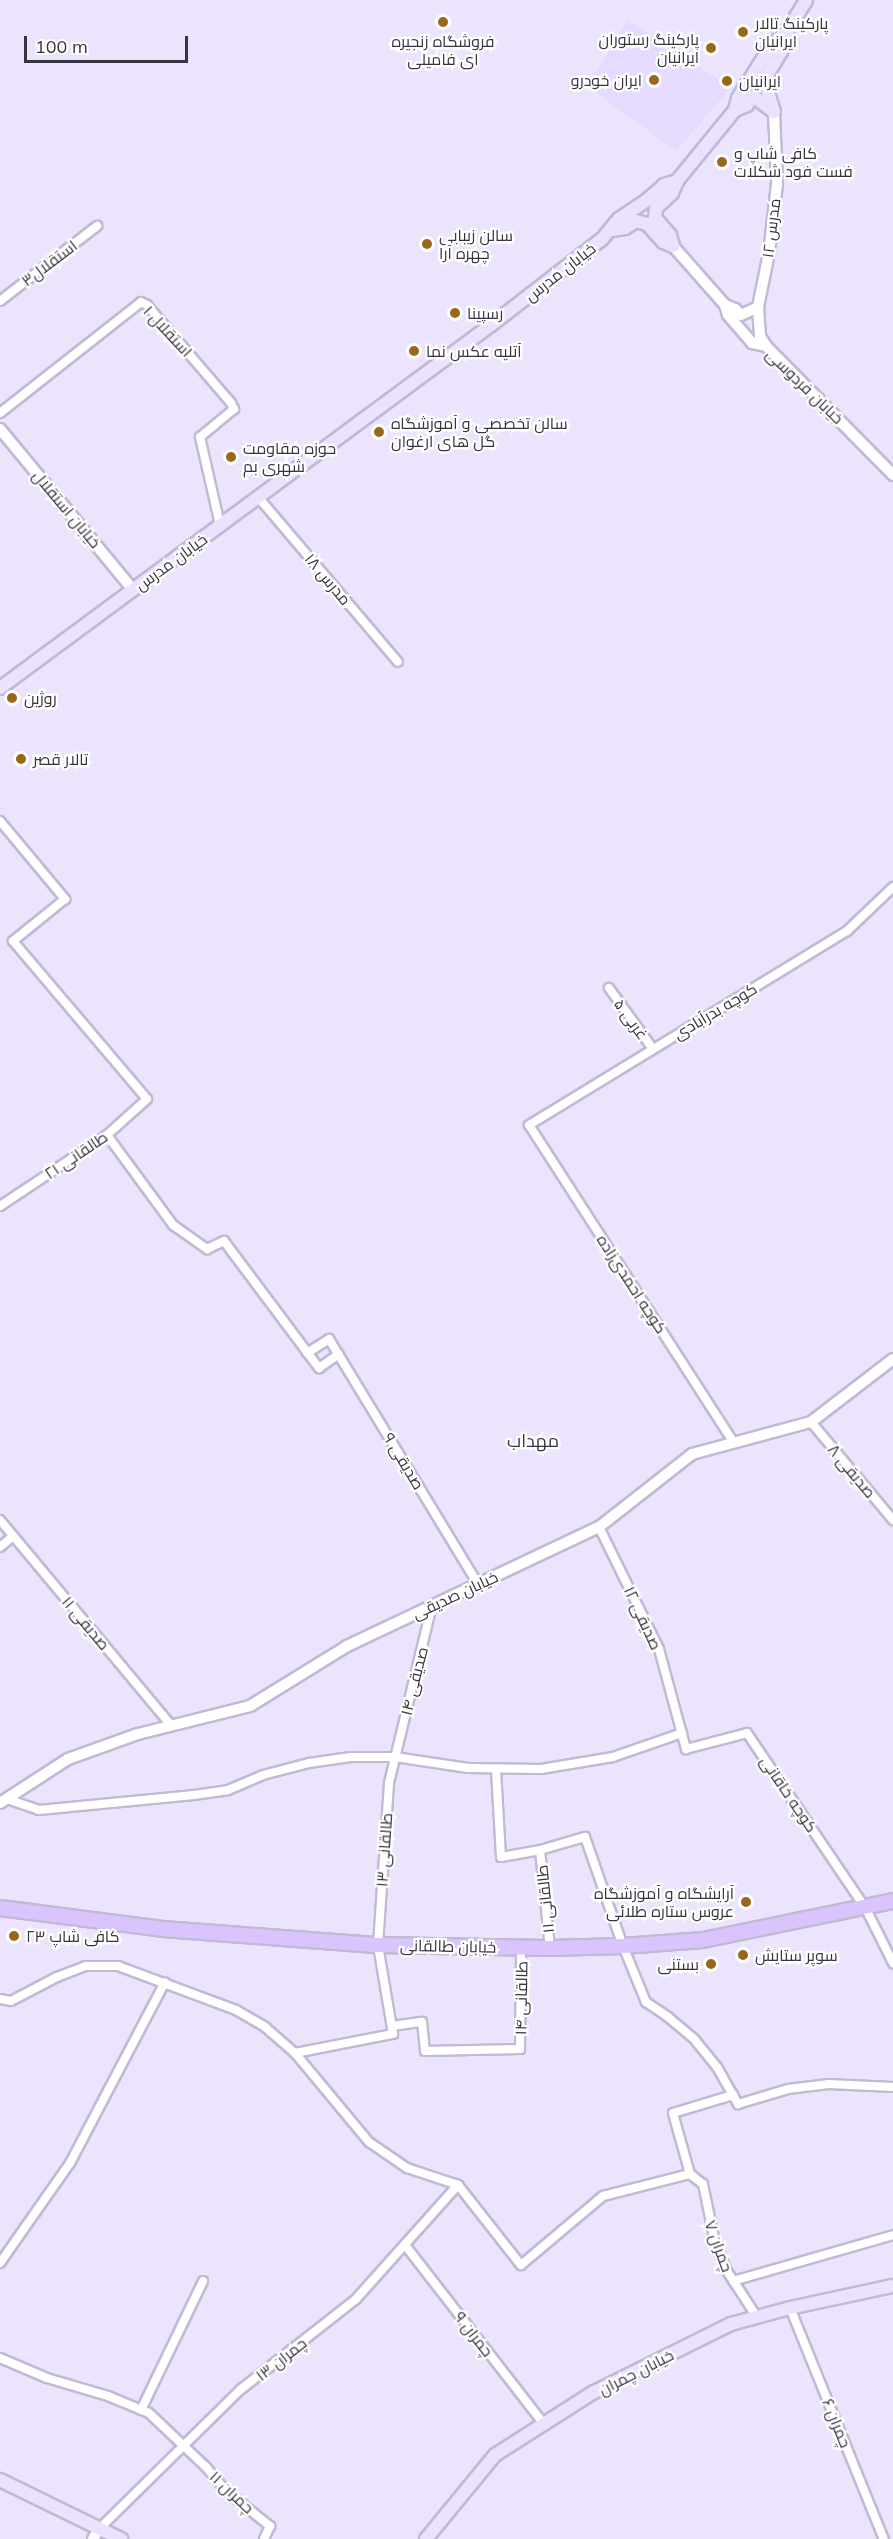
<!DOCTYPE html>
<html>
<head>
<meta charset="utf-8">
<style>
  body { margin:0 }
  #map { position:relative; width:893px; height:2539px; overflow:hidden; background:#ece4fc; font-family:Mulish,Cairo,sans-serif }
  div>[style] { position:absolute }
  .built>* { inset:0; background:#e6daff }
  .roads { filter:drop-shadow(2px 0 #c2b9d5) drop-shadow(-2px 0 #c2b9d5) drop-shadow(0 2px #c2b9d5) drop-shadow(0 -2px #c2b9d5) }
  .minor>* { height:8px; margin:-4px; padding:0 4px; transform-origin:4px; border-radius:4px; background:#fff }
  .tertiary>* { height:10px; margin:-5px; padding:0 5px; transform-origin:5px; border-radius:5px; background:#fff }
  .secondary>* { height:12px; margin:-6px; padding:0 6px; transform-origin:6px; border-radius:6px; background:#ece1fe }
  .primary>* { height:14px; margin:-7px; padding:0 7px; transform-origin:7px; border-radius:7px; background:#d9c4fd }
  .dots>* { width:16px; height:16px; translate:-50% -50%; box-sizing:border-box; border:3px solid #fff; border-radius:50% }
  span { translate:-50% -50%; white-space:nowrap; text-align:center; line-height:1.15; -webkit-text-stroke:4.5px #fff; paint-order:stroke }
  .poi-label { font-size:16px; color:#38343f }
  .left { translate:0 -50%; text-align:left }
  .right { translate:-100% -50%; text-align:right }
  .street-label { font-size:16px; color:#38343f }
  .neighbourhood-label { font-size:18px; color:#38343f }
  .scale { position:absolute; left:24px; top:36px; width:164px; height:27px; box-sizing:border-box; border:3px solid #38343f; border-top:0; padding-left:8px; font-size:18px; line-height:21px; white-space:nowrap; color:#38343f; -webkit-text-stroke:4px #fff; paint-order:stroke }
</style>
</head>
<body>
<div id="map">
  <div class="built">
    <div style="clip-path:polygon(628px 20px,731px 88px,676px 151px,587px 86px)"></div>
  </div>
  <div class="roads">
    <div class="minor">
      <div style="left:0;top:301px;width:123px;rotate:-37.7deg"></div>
      <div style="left:0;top:413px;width:179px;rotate:-38.2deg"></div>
      <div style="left:141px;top:302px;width:7px;rotate:27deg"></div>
      <div style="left:147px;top:305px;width:129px;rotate:49.4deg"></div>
      <div style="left:231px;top:403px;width:7px;rotate:63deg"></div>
      <div style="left:234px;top:409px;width:44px;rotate:140.5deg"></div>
      <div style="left:200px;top:437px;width:90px;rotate:77.2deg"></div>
      <div style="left:258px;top:497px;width:216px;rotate:49.7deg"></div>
      <div style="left:0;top:821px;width:102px;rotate:50.2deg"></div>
      <div style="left:65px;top:899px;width:67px;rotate:141.1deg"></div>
      <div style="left:13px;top:941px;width:207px;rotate:49.7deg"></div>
      <div style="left:147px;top:1099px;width:54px;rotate:138deg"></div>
      <div style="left:107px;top:1135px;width:128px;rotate:146.4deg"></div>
      <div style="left:609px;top:988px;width:75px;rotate:54.2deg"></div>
      <div style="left:107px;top:1135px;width:112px;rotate:53.7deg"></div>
      <div style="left:173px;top:1225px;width:42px;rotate:35.2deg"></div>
      <div style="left:207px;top:1249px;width:19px;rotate:-25deg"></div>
      <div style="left:224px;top:1241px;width:159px;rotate:53.2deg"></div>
      <div style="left:319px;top:1368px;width:24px;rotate:-35deg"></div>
      <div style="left:307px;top:1353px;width:26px;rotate:-32deg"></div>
      <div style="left:329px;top:1339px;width:287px;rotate:58.7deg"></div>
      <div style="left:811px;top:1422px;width:128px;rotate:50.1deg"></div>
      <div style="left:734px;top:1443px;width:378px;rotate:-122.8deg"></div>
      <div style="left:529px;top:1125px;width:373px;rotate:-31.4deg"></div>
      <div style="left:847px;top:931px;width:64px;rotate:-43.7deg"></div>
      <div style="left:0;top:1520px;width:267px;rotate:50.2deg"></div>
      <div style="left:599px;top:1527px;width:136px;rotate:63.8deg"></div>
      <div style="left:659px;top:1649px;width:104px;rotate:74.9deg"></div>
      <div style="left:686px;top:1749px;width:63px;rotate:-14.7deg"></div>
      <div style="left:747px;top:1733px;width:210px;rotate:55.9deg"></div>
      <div style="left:865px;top:1907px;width:63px;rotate:63.4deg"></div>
      <div style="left:0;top:1547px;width:17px;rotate:-40deg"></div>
      <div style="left:496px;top:1770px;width:87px;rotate:86.7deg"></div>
      <div style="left:501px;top:1857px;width:40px;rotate:-10deg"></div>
      <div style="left:540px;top:1850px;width:47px;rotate:-16.1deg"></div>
      <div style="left:585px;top:1837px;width:115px;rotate:70.8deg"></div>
      <div style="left:623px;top:1946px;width:61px;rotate:67.7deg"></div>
      <div style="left:646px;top:2002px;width:27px;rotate:34deg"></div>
      <div style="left:668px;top:2017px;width:35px;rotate:40deg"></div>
      <div style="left:695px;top:2040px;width:35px;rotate:51deg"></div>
      <div style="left:717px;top:2067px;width:43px;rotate:60.4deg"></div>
      <div style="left:738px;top:2104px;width:52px;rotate:-16.7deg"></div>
      <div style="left:788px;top:2089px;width:41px;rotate:-7deg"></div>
      <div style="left:829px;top:2084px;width:64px;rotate:2.7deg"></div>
      <div style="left:7px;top:1799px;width:34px;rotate:19deg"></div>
      <div style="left:39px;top:1810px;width:156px;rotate:-5.5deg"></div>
      <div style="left:194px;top:1795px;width:34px;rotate:-8deg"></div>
      <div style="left:228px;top:1790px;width:38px;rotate:-23deg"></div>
      <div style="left:263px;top:1775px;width:48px;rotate:-14.6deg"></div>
      <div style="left:309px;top:1763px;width:42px;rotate:-8.1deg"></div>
      <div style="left:351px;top:1757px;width:44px"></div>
      <div style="left:395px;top:1757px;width:74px;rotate:8.6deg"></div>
      <div style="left:468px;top:1768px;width:73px;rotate:0.8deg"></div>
      <div style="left:541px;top:1769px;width:73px;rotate:-9.5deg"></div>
      <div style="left:613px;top:1757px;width:73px;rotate:-19.2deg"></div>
      <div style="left:540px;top:1850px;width:99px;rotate:84.2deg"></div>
      <div style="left:0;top:1999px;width:11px;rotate:10deg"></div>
      <div style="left:11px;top:2001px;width:52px;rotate:-27.6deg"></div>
      <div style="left:57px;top:1977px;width:31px;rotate:-21deg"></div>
      <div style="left:86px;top:1966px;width:32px"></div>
      <div style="left:118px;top:1966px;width:126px;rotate:20.4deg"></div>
      <div style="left:236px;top:2010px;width:34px;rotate:30deg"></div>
      <div style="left:265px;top:2027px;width:40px;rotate:41deg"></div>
      <div style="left:295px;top:2053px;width:116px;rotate:50.3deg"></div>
      <div style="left:369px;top:2142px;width:46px;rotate:34.4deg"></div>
      <div style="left:407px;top:2168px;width:54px;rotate:18.4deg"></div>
      <div style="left:458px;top:2185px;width:102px;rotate:51.8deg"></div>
      <div style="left:521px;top:2265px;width:107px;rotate:-40.1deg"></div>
      <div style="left:603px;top:2196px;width:90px;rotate:-14.2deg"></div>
      <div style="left:392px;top:2026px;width:30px;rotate:-8deg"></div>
      <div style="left:422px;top:2022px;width:29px;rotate:84deg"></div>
      <div style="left:425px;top:2051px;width:95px;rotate:-1.2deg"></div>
      <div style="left:520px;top:2049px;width:101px;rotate:-89.4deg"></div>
      <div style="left:295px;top:2053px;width:100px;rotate:-11deg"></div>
      <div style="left:393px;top:2034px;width:90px;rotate:-99.6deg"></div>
      <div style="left:378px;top:1945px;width:162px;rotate:-86.1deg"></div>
      <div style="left:389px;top:1783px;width:183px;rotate:-76.4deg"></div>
      <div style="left:690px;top:2174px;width:16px;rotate:38deg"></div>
      <div style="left:703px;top:2184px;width:59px;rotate:78.3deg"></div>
      <div style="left:715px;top:2242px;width:31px;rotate:68deg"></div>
      <div style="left:727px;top:2271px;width:55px;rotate:56.9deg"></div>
      <div style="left:690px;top:2174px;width:63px;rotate:-105.6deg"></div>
      <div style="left:673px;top:2113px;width:63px;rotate:-16.7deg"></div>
      <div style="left:405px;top:2245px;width:227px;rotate:52.2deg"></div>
      <div style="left:0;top:2263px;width:122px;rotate:-55deg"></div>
      <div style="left:70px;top:2163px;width:204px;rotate:-62.3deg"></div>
      <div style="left:733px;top:2281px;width:166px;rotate:-16deg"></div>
      <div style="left:790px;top:2308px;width:249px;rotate:67.9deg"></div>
      <div style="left:0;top:2358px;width:51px;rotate:23.1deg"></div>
      <div style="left:47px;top:2378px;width:64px;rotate:16.4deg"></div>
      <div style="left:108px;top:2396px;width:44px;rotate:22.5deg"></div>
      <div style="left:149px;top:2413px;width:79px;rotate:43.5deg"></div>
      <div style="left:206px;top:2467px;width:30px;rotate:50deg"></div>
      <div style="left:225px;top:2490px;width:58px;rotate:38.7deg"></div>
      <div style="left:270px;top:2526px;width:14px;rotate:115deg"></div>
      <div style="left:141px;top:2410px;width:143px;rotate:-64.3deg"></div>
      <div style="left:99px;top:2529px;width:198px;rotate:-44.6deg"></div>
      <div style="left:240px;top:2390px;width:147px;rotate:-38.1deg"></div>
      <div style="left:356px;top:2299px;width:153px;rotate:-48.2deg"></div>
    </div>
    <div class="tertiary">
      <div style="left:673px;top:246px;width:79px;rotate:48.6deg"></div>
      <div style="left:725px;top:305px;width:10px;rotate:73deg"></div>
      <div style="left:728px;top:315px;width:37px;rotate:49deg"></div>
      <div style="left:752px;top:343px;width:14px;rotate:12deg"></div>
      <div style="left:766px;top:346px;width:181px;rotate:45.4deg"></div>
      <div style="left:725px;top:305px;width:11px;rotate:22deg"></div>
      <div style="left:735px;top:309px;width:8px;rotate:45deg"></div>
      <div style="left:741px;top:315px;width:19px;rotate:-25deg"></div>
      <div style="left:766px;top:346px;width:12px;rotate:-121deg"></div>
      <div style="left:760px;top:336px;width:29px;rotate:-94deg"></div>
      <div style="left:758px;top:307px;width:55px;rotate:-78.5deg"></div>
      <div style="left:769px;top:253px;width:69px;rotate:-83.4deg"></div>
      <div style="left:777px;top:184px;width:72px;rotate:-92.4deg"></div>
      <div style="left:0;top:429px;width:209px;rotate:50.4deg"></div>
      <div style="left:0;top:1803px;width:81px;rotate:-32.9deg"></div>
      <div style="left:68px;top:1759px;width:74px;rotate:-19.7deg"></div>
      <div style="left:138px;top:1734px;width:115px;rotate:-14deg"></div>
      <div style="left:250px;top:1706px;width:114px;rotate:-31.7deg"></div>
      <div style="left:347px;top:1646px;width:279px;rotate:-25.3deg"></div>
      <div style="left:599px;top:1527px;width:118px;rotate:-38.1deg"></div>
      <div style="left:692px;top:1454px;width:123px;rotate:-15.1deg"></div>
      <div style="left:811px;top:1422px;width:103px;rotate:-37.5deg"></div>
      <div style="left:93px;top:2539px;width:12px;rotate:-59deg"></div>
    </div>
    <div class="secondary">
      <div style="left:735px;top:110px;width:13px;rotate:-23deg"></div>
      <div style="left:747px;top:105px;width:11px;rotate:-56deg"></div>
      <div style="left:753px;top:96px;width:26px;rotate:37deg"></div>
      <div style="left:774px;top:112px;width:34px;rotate:-107deg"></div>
      <div style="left:764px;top:80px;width:33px;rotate:-59deg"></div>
      <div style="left:781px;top:52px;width:21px;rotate:-73deg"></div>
      <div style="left:613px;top:230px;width:12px;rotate:-9deg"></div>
      <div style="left:625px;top:228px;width:13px;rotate:-32deg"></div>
      <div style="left:636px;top:221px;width:11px;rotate:15deg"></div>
      <div style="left:647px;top:224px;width:24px;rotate:48deg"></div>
      <div style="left:663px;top:242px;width:11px;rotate:22deg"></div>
      <div style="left:673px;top:246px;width:11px;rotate:-105deg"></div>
      <div style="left:670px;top:235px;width:23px;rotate:-131deg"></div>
      <div style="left:655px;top:218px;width:10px;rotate:-84deg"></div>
      <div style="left:656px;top:208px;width:22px;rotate:-43deg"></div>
      <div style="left:672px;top:193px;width:13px;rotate:-67deg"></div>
      <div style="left:0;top:688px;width:611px;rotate:-36.48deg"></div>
      <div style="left:491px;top:325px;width:140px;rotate:-37.8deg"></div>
      <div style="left:602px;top:239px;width:26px;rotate:-50deg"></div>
      <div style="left:619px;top:219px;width:34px;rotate:-34deg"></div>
      <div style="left:647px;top:200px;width:23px;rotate:-41deg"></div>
      <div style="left:664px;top:185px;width:14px;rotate:-17deg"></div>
      <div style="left:677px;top:181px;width:92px;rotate:-50.8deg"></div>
      <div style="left:735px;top:110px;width:12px;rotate:-76deg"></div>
      <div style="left:738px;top:98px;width:62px;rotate:-57.6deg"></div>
      <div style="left:771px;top:46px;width:22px;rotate:-43deg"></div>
      <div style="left:787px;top:31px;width:36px;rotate:-58deg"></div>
      <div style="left:0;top:2480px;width:135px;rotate:26deg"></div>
      <div style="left:426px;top:2539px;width:109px;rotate:-50.6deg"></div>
      <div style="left:495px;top:2455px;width:117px;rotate:-32.5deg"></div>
      <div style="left:594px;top:2392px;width:153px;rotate:-26.4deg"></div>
      <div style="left:731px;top:2324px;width:61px;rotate:-15.2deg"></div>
      <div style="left:790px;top:2308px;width:105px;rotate:-12.1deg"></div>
    </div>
    <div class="primary">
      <div style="left:0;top:1908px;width:164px;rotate:7.3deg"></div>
      <div style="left:163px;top:1929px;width:216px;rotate:4.3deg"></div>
      <div style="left:378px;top:1945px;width:172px;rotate:1deg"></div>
      <div style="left:550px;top:1948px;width:73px;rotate:-1.6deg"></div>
      <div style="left:623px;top:1946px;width:80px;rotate:-4.3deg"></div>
      <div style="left:703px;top:1940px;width:194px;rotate:-11.6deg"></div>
    </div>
  </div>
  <div class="dots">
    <div style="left:443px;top:22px;background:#99671a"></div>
    <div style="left:743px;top:32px;background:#99671a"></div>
    <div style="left:711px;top:48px;background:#99671a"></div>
    <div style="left:654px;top:80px;background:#99671a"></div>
    <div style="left:727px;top:81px;background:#99671a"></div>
    <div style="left:722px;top:162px;background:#99671a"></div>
    <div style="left:427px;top:244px;background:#99671a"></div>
    <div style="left:455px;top:313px;background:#99671a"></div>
    <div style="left:414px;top:351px;background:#99671a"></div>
    <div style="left:379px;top:432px;background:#99671a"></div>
    <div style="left:231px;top:457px;background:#99671a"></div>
    <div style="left:12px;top:698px;background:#99671a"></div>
    <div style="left:21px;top:759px;background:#99671a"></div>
    <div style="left:746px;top:1902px;background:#99671a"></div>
    <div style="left:14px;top:1936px;background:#99671a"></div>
    <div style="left:743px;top:1955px;background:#99671a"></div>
    <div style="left:711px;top:1964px;background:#99671a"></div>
  </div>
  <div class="poi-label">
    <span class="left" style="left:755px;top:32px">پارکینگ تالار<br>ایرانیان</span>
    <span class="right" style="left:699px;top:48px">پارکینگ رستوران<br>ایرانیان</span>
    <span style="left:443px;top:50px">فروشگاه زنجیره<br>ای فامیلی</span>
    <span class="right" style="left:642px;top:80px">ایران خودرو</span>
    <span class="left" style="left:739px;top:81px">ایرانیان</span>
    <span class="left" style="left:734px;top:162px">کافی شاپ و<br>فست فود شکلات</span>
    <span class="left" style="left:439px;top:244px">سالن زیبایی<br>چهره آرا</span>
    <span class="left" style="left:467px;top:313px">رسپینا</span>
    <span class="left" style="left:426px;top:351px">آتلیه عکس نما</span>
    <span class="left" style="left:391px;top:432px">سالن تخصصی و آموزشگاه<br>گل های ارغوان</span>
    <span class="left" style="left:243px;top:457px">حوزه مقاومت<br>شهری بم</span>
    <span class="left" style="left:24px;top:698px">روژین</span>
    <span class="left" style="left:33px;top:759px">تالار قصر</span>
    <span class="right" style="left:734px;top:1902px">آرایشگاه و آموزشگاه<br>عروس ستاره طلائی</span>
    <span class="left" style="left:26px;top:1936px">کافی شاپ ۲۳</span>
    <span class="left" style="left:755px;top:1955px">سوپر ستایش</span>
    <span class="right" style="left:699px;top:1964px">بستنی</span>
  </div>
  <div class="street-label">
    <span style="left:771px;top:228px;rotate:-83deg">مدرس ۱۲</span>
    <span style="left:49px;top:263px;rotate:-37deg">استقلال۳</span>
    <span style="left:560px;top:272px;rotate:-38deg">خیابان مدرس</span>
    <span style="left:168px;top:331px;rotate:47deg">استقلال ۱</span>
    <span style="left:805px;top:386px;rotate:44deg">خیابان فردوسی</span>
    <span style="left:67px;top:509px;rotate:50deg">خیابان استقلال</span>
    <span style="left:171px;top:562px;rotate:-36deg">خیابان مدرس</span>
    <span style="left:328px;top:579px;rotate:50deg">مدرس ۱۸</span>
    <span style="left:715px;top:1011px;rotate:-31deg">کوچه بدرآبادی</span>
    <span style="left:631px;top:1019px;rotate:54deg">۵ غربی</span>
    <span style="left:76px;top:1155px;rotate:-34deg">طالقانی ۲۱</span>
    <span style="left:632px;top:1284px;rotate:57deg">کوچه احمدی‌زاده</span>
    <span style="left:404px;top:1461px;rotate:59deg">صدیقی ۹</span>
    <span style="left:852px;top:1471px;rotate:50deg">صدیقی ۸</span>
    <span style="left:455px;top:1595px;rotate:-25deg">خیابان صدیقی</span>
    <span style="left:643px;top:1618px;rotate:65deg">صدیقی ۱۲</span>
    <span style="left:86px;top:1623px;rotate:50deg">صدیقی ۱۱</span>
    <span style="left:414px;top:1681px;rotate:-76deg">صدیقی ۱۴</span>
    <span style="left:789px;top:1794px;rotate:56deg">کوچه خاقانی</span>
    <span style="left:384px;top:1850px;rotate:-86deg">طالقانی ۱۳</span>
    <span style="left:545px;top:1899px;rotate:-96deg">طالقانی ۱۱</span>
    <span style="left:448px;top:1946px;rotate:1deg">خیابان طالقانی</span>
    <span style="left:521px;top:1998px;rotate:-89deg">طالقانی ۱۴</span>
    <span style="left:719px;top:2246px;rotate:70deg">چمران ۷</span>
    <span style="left:474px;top:2334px;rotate:52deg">چمران ۹</span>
    <span style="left:281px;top:2359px;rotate:-38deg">چمران ۱۳</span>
    <span style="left:636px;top:2372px;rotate:-27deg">خیابان چمران</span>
    <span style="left:837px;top:2423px;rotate:68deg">چمران ۶</span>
    <span style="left:232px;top:2492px;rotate:43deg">چمران ۱۱</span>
  </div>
  <div class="neighbourhood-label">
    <span style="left:533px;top:1441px">مهداب</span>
  </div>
  <div class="scale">100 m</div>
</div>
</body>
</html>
